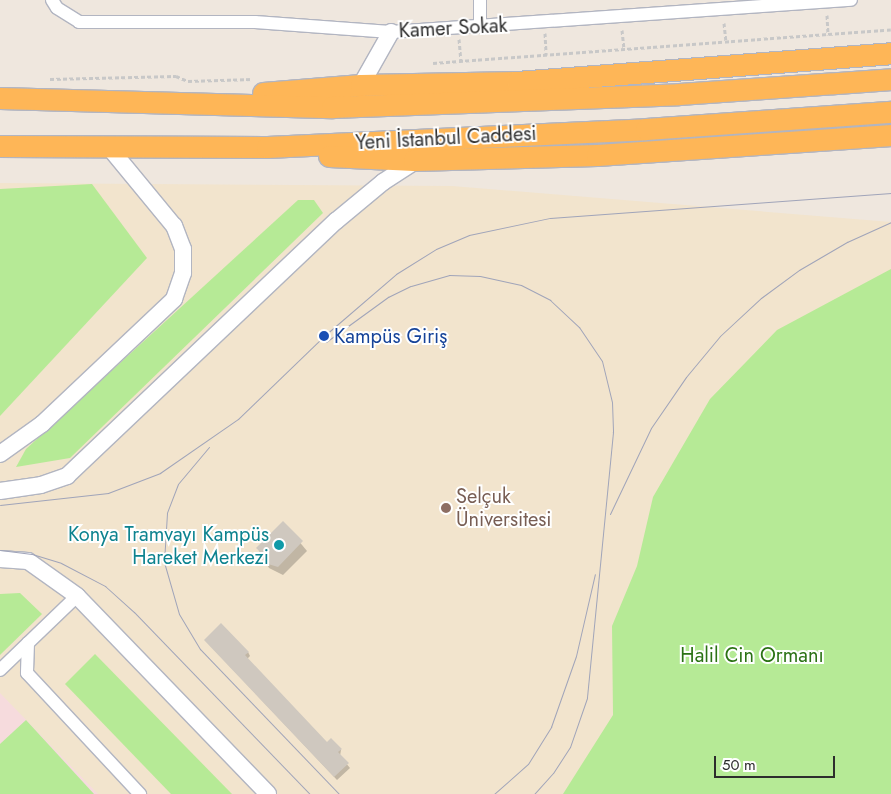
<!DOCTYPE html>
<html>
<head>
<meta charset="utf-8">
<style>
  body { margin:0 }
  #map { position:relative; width:891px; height:794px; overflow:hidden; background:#efe7de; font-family:Jost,sans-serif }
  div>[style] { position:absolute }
  .education>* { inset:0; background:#f2e4cd }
  .medical>* { inset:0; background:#f6dbdd }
  .green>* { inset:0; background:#b6ea96 }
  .shadow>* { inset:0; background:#0003 }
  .building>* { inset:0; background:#cfc8bf }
  .path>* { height:3px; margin-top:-1.5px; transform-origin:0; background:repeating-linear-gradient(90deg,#c8c8c8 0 4px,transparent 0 6.5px) }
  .roads { filter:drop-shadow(1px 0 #b2b5c1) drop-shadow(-1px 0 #b2b5c1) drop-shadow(0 1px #b2b5c1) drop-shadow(0 -1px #b2b5c1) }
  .minor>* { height:12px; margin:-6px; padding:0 6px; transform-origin:6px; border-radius:6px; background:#fff }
  .tertiary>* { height:16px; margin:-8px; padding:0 8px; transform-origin:8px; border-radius:8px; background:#fff }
  .trunk>* { height:21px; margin:-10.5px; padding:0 10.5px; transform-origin:10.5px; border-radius:10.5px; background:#feb657 }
  .tram>* { height:1px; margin:-0.5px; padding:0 0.5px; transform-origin:0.5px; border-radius:0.5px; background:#a0a4b9 }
  .dots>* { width:14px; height:14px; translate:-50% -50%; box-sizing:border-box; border:2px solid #fff; border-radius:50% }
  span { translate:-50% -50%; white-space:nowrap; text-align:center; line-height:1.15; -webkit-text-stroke:4px #fff; paint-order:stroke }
  .street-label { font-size:20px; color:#2d2d2d }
  .transit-label { font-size:20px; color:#164399 }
  .left { translate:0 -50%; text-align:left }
  .education-label { font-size:20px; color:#785e54 }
  .culture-label { font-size:20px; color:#0d838f }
  .right { translate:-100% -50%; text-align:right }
  .park-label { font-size:20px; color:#2b7214 }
  .scale { position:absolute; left:714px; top:756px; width:121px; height:22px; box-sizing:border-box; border:2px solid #2d2d2d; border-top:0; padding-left:6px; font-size:15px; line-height:18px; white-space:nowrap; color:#2d2d2d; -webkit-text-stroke:4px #fff; paint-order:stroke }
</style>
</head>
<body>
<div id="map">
  <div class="education">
    <div style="clip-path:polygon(0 183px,452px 186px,891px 222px,891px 794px,0 794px)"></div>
  </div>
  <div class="medical">
    <div style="clip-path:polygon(0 693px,98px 794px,0 794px)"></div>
  </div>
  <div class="green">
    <div style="clip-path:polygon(92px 184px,147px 258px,0 416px,0 189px)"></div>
    <div style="clip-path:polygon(298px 200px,314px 200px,323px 213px,70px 458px,16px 467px,26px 449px)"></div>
    <div style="clip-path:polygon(891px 269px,891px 794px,563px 794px,613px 715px,612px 626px,637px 566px,653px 497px,710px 399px,777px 330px)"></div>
    <div style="clip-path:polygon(20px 593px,42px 614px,0 655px,0 594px)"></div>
    <div style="clip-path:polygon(95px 654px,232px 794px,171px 794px,65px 684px)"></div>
    <div style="clip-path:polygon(26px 720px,94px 794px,0 794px,0 744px)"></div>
  </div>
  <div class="shadow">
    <div style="clip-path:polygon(283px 522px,307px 551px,283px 575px,269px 568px,258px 549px)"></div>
    <div style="clip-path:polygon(205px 640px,248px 652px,250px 656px,247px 659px,327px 744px,341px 750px,340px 756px,350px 768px,337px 780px)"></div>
  </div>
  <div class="building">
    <div style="clip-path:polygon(283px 521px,303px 541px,278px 567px,268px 564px,262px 559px,265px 556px,256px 548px)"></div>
    <div style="clip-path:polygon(221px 623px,249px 652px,245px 655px,327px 742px,331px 738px,342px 749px,338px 752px,349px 763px,334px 777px,204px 640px)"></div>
  </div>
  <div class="path">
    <div style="left:827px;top:15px;width:20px;rotate:87deg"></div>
    <div style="left:724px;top:23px;width:19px;rotate:84deg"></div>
    <div style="left:622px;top:30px;width:19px;rotate:84deg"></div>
    <div style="left:545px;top:33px;width:22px;rotate:87deg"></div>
    <div style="left:459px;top:39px;width:22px;rotate:85deg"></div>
    <div style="left:433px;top:63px;width:459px;rotate:-4.2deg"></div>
    <div style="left:50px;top:79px;width:126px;rotate:-1.4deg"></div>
    <div style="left:176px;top:76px;width:13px;rotate:23deg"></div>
    <div style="left:188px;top:81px;width:65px;rotate:-1.8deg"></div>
  </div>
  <div class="roads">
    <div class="minor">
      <div style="left:52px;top:0;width:9px;rotate:58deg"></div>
      <div style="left:57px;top:8px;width:26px;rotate:32deg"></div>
      <div style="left:79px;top:22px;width:176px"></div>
      <div style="left:255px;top:22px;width:136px;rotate:4.2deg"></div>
      <div style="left:391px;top:32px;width:461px;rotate:-4deg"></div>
      <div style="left:480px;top:27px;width:27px;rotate:-90deg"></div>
      <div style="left:28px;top:643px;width:30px;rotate:92deg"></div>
      <div style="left:27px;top:673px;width:166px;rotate:47deg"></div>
      <div style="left:0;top:670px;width:107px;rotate:-43.9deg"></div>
    </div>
    <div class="tertiary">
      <div style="left:361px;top:85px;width:61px;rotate:-60.5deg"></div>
      <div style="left:0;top:454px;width:52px;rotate:-35.5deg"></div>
      <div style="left:42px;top:424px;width:182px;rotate:-43.4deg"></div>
      <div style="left:174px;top:299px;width:28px;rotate:-71deg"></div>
      <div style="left:183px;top:273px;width:24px;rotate:-90deg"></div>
      <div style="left:183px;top:249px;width:25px;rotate:-111deg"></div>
      <div style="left:174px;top:226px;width:104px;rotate:-129.5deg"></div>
      <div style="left:0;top:491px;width:41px;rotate:-8.3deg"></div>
      <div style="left:41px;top:485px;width:28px;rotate:-19deg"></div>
      <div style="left:67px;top:476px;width:371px;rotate:-43.5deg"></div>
      <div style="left:336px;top:221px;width:61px;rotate:-39.7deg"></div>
      <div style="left:383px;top:182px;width:40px;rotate:-32.9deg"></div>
      <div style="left:0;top:559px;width:28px;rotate:4deg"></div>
      <div style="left:28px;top:561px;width:60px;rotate:35.5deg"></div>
      <div style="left:77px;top:596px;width:275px;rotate:46deg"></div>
    </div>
    <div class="trunk">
      <div style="left:263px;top:93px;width:98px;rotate:-4.7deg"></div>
      <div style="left:361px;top:85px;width:156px;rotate:-1.1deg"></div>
      <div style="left:517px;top:82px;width:375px;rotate:-4.4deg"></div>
      <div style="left:0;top:98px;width:332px;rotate:1.6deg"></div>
      <div style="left:332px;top:107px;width:347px;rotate:-2.1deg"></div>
      <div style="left:679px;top:94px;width:213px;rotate:-4deg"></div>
      <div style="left:0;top:146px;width:267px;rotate:0.2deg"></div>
      <div style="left:267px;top:147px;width:379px;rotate:-2.7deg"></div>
      <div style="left:646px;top:129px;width:246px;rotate:-4deg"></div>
      <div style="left:329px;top:156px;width:85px;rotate:2.7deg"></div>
      <div style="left:414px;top:160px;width:183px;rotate:-1.6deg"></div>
      <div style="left:597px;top:155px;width:295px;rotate:-3.9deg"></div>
    </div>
  </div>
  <div class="tram">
    <div style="left:326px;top:342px;width:77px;rotate:-36deg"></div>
    <div style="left:388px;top:297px;width:25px;rotate:-26deg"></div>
    <div style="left:411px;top:286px;width:40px;rotate:-16deg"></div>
    <div style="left:449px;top:275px;width:31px;rotate:2deg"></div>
    <div style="left:480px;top:276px;width:42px;rotate:12.4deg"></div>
    <div style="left:521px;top:285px;width:33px;rotate:27deg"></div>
    <div style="left:550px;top:300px;width:40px;rotate:43deg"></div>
    <div style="left:579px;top:327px;width:41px;rotate:55.9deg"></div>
    <div style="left:602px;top:361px;width:42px;rotate:76.3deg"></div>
    <div style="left:612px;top:402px;width:30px;rotate:88deg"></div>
    <div style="left:613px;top:432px;width:267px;rotate:95.6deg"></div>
    <div style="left:587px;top:698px;width:52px;rotate:109.1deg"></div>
    <div style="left:570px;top:747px;width:31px;rotate:123deg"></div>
    <div style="left:553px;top:773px;width:28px;rotate:132deg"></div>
    <div style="left:209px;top:447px;width:48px;rotate:130deg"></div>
    <div style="left:178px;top:484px;width:31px;rotate:111deg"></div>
    <div style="left:167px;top:513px;width:49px;rotate:93.5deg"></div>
    <div style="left:164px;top:562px;width:54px;rotate:73.9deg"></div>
    <div style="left:179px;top:614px;width:41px;rotate:59deg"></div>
    <div style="left:200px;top:649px;width:201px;rotate:46.2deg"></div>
    <div style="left:0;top:505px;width:109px;rotate:-6.3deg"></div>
    <div style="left:108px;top:493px;width:56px;rotate:-21deg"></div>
    <div style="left:160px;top:473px;width:95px;rotate:-34.7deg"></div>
    <div style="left:238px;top:419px;width:120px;rotate:-44deg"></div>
    <div style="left:324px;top:336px;width:95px;rotate:-40.7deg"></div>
    <div style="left:396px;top:274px;width:47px;rotate:-32deg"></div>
    <div style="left:436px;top:249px;width:36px;rotate:-23deg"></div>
    <div style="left:469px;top:235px;width:83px;rotate:-11.9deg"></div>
    <div style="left:550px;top:218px;width:342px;rotate:-4.2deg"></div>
    <div style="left:610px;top:514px;width:95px;rotate:-64.5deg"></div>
    <div style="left:651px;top:428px;width:62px;rotate:-55.5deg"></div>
    <div style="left:686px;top:377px;width:53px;rotate:-50.3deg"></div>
    <div style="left:720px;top:336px;width:56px;rotate:-42.8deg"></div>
    <div style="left:761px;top:298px;width:47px;rotate:-36.4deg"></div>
    <div style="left:799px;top:270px;width:56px;rotate:-30.3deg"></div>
    <div style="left:847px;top:242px;width:48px;rotate:-24.4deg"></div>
    <div style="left:0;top:550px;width:32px;rotate:7deg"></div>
    <div style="left:32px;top:554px;width:30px;rotate:17deg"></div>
    <div style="left:61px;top:563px;width:50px;rotate:27.6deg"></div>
    <div style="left:105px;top:586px;width:39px;rotate:42deg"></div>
    <div style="left:134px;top:612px;width:253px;rotate:46deg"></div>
    <div style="left:494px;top:794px;width:45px;rotate:-41.4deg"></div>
    <div style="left:528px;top:764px;width:44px;rotate:-58.1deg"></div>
    <div style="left:551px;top:727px;width:75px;rotate:-70.6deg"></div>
    <div style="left:576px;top:656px;width:84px;rotate:-77deg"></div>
  </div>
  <div class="dots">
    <div style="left:324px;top:336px;background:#1a4fb4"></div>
    <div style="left:446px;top:508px;background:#8d6e63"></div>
    <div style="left:279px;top:545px;background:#0f9aa8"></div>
  </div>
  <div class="street-label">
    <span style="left:453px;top:28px;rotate:-3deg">Kamer Sokak</span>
    <span style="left:446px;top:138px;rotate:-3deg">Yeni İstanbul Caddesi</span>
  </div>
  <div class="transit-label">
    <span class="left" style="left:334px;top:336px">Kampüs Giriş</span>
  </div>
  <div class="education-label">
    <span class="left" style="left:456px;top:508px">Selçuk<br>Üniversitesi</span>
  </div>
  <div class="culture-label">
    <span class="right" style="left:269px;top:546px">Konya Tramvayı Kampüs<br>Hareket Merkezi</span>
  </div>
  <div class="park-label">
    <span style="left:752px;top:655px">Halil Cin Ormanı</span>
  </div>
  <div class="scale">50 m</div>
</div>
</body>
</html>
